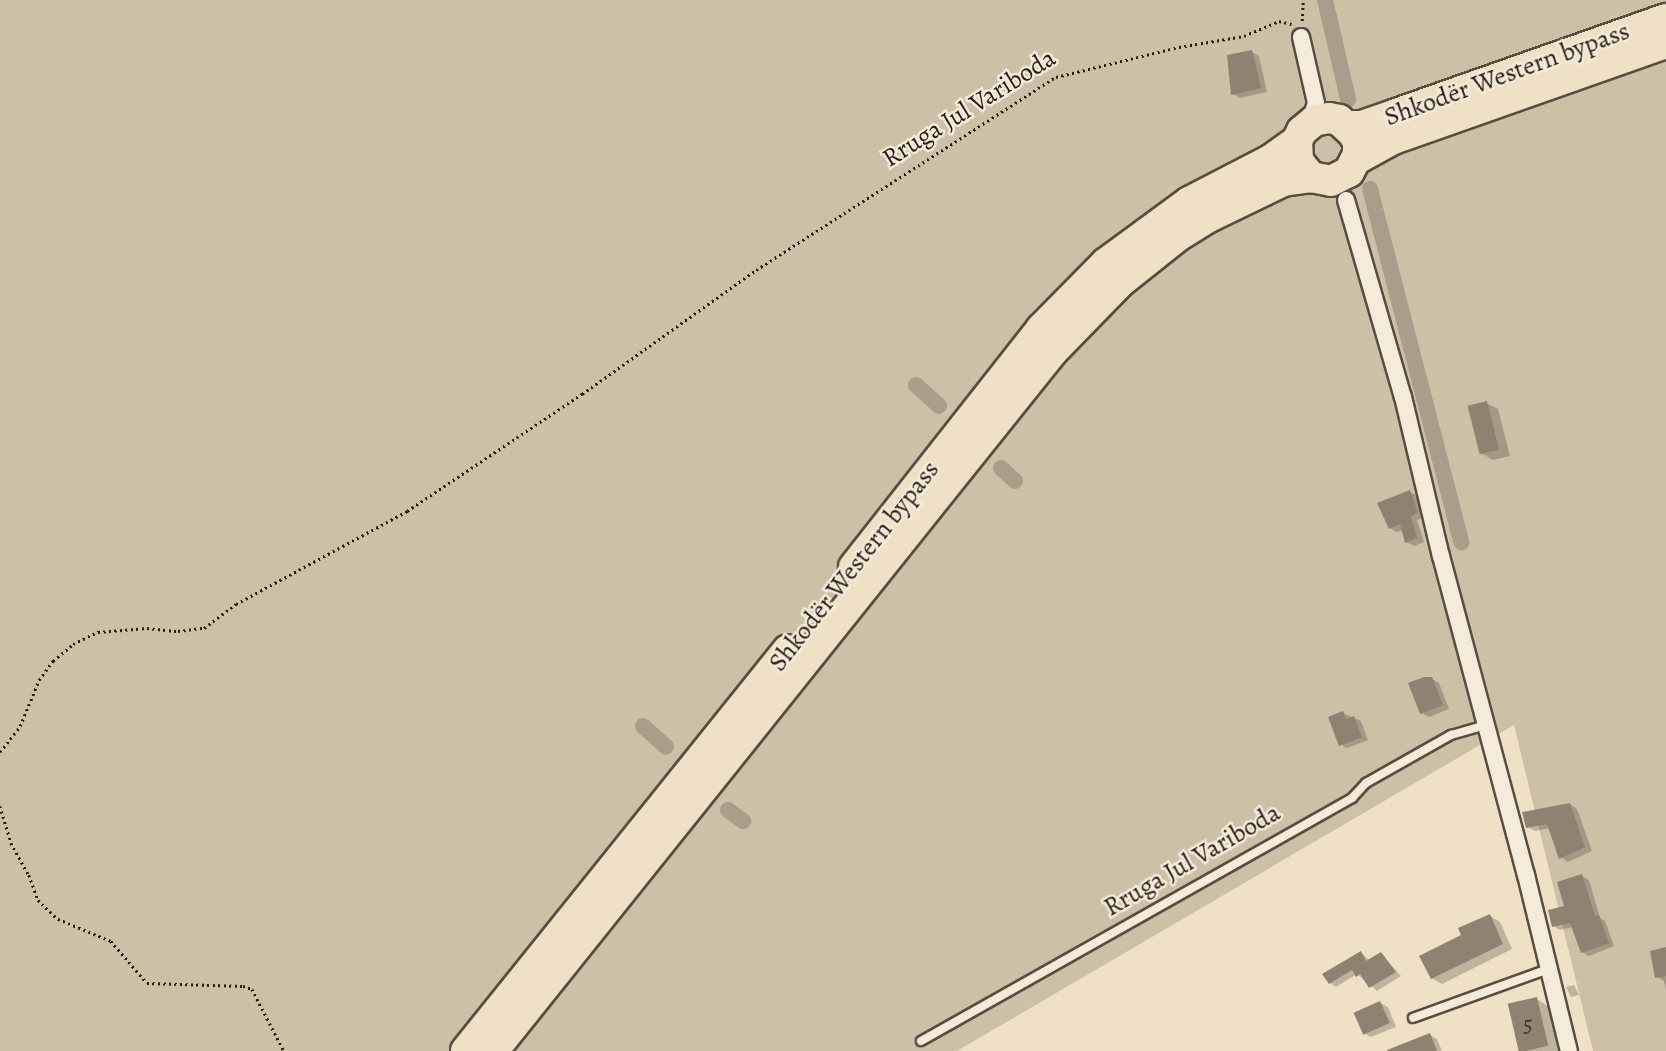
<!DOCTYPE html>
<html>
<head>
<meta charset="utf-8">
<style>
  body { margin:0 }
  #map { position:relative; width:1666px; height:1051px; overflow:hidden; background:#eee1c5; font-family:Alegreya,serif }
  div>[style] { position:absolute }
  .green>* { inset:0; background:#ccc0a7 }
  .shadow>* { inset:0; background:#0003 }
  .canal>* { height:16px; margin:-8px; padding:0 8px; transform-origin:8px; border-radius:8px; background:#aa9e8a }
  .building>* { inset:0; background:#8e8271; transform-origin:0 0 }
  .path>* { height:2.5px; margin-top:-1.25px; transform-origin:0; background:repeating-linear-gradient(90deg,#271c16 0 2px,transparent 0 5.5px) }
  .roads { filter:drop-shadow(2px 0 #594d42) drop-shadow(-2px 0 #594d42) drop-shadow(0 2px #594d42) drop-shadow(0 -2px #594d42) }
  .lane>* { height:8px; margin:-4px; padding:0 4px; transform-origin:4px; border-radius:4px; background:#f4ecd9 }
  .street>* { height:16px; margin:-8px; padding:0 8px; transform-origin:8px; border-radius:8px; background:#f4ecd9 }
  .highway>* { height:30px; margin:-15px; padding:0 15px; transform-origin:15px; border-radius:15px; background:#eee1c5 }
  span { translate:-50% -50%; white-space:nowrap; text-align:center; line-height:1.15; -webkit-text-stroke:5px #f4ecd9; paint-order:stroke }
  .number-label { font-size:23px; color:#41362d }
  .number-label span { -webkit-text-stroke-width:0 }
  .street-label { font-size:26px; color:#271c16 }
</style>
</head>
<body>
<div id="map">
  <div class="green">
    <div style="clip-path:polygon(0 0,1666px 0,1666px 1051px,1593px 1051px,1514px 725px,957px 1051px,0 1051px)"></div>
  </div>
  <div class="shadow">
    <div style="clip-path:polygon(1252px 52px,1259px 56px,1267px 92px,1240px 98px,1233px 94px)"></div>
    <div style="clip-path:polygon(1486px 403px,1498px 409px,1510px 456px,1493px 460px,1481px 453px)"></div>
    <div style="clip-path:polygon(1410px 492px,1417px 496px,1424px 517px,1417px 520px,1424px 542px,1414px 546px,1406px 542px,1403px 530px,1397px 532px,1390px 528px)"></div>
    <div style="clip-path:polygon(1431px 678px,1439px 683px,1449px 709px,1429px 717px,1421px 713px)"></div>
    <div style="clip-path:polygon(1343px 713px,1361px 721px,1368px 740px,1347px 748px,1340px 744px)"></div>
    <div style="clip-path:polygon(1570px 804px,1577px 809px,1592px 851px,1568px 862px,1561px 857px,1550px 828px,1535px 831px,1527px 827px)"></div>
    <div style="clip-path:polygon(1582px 876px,1589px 880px,1600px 918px,1605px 921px,1614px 946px,1589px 956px,1582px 952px,1573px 927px,1560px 930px,1553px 926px)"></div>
    <div style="clip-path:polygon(1490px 916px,1500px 922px,1512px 949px,1442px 984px,1432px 978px,1463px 936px)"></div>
    <div style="clip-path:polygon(1666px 949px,1666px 991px,1664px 981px,1657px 977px)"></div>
    <div style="clip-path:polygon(1361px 953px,1370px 961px,1381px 954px,1401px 976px,1377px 991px,1357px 974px,1336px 987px,1330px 983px)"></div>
    <div style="clip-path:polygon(1574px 985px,1579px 995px,1571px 997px,1566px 987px)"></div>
    <div style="clip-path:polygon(1537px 999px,1548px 1006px,1559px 1051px,1521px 1051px,1510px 1005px)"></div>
    <div style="clip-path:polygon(1380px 1003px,1388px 1007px,1396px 1027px,1371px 1037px,1364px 1033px)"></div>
    <div style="clip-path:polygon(1430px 1035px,1437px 1039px,1442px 1051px,1408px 1051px)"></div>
  </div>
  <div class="canal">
    <div style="left:1325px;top:0;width:102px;rotate:76.9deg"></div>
    <div style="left:1370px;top:189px;width:365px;rotate:75.5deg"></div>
    <div style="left:916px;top:385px;width:31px;rotate:42deg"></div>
    <div style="left:1001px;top:468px;width:19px;rotate:43deg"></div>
    <div style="left:643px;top:726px;width:31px;rotate:42deg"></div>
    <div style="left:728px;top:810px;width:19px;rotate:36deg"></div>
  </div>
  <div class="building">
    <div style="clip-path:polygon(1252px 50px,1261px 88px,1231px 95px,1227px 55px)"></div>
    <div style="left:1487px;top:401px;width:50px;height:20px;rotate:76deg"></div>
    <div style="clip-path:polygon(1410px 490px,1418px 513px,1411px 516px,1417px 538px,1405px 543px,1400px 524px,1389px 529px,1377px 503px)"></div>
    <div style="clip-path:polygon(1424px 677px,1432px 677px,1443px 705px,1420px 714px,1408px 683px)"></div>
    <div style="clip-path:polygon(1343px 711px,1346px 719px,1354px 716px,1362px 737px,1339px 746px,1328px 717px)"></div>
    <div style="clip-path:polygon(1570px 803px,1585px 847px,1559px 859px,1547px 824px,1526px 828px,1522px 812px)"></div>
    <div style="clip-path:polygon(1582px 874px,1595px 916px,1599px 915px,1609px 943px,1581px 953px,1570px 923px,1552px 927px,1548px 910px,1564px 906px,1557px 882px)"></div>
    <div style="clip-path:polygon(1490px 914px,1503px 944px,1431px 979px,1419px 956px,1461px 935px,1458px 928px)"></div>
    <div style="clip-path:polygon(1666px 947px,1666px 976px,1655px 978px,1650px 951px)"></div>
    <div style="clip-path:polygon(1361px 951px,1366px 961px,1381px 952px,1396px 972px,1369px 988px,1360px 974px,1356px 977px,1352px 970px,1329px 984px,1322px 974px)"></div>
    <div style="left:1537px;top:997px;width:50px;height:30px;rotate:77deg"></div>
    <div style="left:1380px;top:1001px;width:24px;height:29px;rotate:66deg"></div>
    <div style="clip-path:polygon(1430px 1033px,1437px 1051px,1387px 1051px,1387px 1050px)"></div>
  </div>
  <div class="path">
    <div style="left:1302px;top:21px;width:21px;rotate:-87deg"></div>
    <div style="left:0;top:752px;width:33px;rotate:-52deg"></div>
    <div style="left:20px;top:726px;width:50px;rotate:-67.6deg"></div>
    <div style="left:39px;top:680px;width:24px;rotate:-54deg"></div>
    <div style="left:53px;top:661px;width:26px;rotate:-40deg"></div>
    <div style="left:73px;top:644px;width:28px;rotate:-26deg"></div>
    <div style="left:98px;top:632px;width:49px;rotate:-4.7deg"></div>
    <div style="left:147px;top:628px;width:31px;rotate:6deg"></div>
    <div style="left:178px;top:631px;width:26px;rotate:-7deg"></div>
    <div style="left:204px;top:628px;width:40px;rotate:-37deg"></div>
    <div style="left:236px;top:604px;width:195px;rotate:-28.5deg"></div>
    <div style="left:407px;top:511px;width:211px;rotate:-33.8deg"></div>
    <div style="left:582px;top:394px;width:214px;rotate:-35.5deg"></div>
    <div style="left:756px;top:270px;width:357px;rotate:-32.8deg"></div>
    <div style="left:1056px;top:77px;width:127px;rotate:-13.7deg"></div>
    <div style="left:1179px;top:47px;width:66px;rotate:-9.6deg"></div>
    <div style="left:1244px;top:36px;width:38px;rotate:-23deg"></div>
    <div style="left:1279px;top:21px;width:13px;rotate:13deg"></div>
    <div style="left:0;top:806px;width:39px;rotate:73deg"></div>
    <div style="left:11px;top:843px;width:37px;rotate:61deg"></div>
    <div style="left:29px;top:875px;width:27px;rotate:70deg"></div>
    <div style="left:38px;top:900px;width:28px;rotate:44deg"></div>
    <div style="left:58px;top:919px;width:57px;rotate:22.5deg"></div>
    <div style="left:111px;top:941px;width:55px;rotate:49.4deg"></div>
    <div style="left:147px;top:983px;width:96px;rotate:1.8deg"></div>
    <div style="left:243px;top:986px;width:9px;rotate:18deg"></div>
    <div style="left:252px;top:989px;width:70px;rotate:62.7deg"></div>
  </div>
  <div class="roads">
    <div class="lane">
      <div style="left:1413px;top:1018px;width:144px;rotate:-19.9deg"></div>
      <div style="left:921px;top:1041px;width:495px;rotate:-29.4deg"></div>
      <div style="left:1352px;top:798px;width:21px;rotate:-47deg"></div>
      <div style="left:1366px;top:783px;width:98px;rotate:-29.5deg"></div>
      <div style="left:1451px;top:735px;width:36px;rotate:-16deg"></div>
    </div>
    <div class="street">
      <div style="left:1301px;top:37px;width:68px;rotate:77.2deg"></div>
      <div style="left:1316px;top:103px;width:22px;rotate:108deg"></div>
      <div style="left:1346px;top:200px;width:205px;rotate:73.9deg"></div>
      <div style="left:1403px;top:397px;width:163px;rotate:76.6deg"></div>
      <div style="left:1441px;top:556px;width:330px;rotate:75.1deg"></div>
      <div style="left:1526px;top:875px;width:181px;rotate:76.3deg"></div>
    </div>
    <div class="highway">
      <div style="left:1347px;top:126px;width:15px"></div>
      <div style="left:1362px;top:126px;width:36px;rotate:-19deg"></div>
      <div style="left:1396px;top:114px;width:286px;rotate:-19.4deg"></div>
      <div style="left:1357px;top:159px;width:41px;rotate:-29.1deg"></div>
      <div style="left:1393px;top:139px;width:289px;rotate:-19.4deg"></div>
      <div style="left:854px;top:567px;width:303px;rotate:-51.8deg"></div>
      <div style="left:1041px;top:329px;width:93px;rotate:-45.4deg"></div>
      <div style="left:1106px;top:263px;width:103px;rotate:-36.3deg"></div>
      <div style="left:1189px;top:202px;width:93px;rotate:-27.4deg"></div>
      <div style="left:1272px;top:159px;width:31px;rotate:-36deg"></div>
      <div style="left:466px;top:1051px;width:514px;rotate:-51.24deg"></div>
      <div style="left:493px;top:1051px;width:895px;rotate:-51.35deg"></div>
      <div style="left:1052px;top:352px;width:96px;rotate:-45.8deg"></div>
      <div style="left:1119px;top:283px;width:75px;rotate:-38.5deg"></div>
      <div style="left:1178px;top:236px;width:36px;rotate:-32deg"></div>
      <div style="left:1209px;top:217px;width:82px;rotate:-25.9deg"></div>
      <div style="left:1283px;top:181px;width:28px;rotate:-8deg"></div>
      <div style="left:1311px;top:177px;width:20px;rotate:11deg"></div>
      <div style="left:1331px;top:181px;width:20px;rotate:-27deg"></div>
      <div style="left:1349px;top:172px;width:20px;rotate:-63deg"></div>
      <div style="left:1358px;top:154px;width:11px;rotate:-90deg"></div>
      <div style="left:1358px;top:143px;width:10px;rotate:-114deg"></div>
      <div style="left:1354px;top:134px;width:21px;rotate:-137deg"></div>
      <div style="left:1339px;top:120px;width:10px;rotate:-169deg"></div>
      <div style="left:1329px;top:118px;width:15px;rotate:169deg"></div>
      <div style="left:1314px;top:121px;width:16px;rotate:140deg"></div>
      <div style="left:1302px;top:131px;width:11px;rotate:117deg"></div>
      <div style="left:1297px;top:141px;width:20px;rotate:87deg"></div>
      <div style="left:1298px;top:161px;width:21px;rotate:51deg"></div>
    </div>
  </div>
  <div class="number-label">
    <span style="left:1528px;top:1025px">5</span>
  </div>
  <div class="street-label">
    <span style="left:1507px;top:74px;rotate:-20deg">Shkodër Western bypass</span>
    <span style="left:969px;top:108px;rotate:-32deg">Rruga Jul Variboda</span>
    <span style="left:854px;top:566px;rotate:-52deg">Shkodër Western bypass</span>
    <span style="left:1192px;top:860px;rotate:-30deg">Rruga Jul Variboda</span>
  </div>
</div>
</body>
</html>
